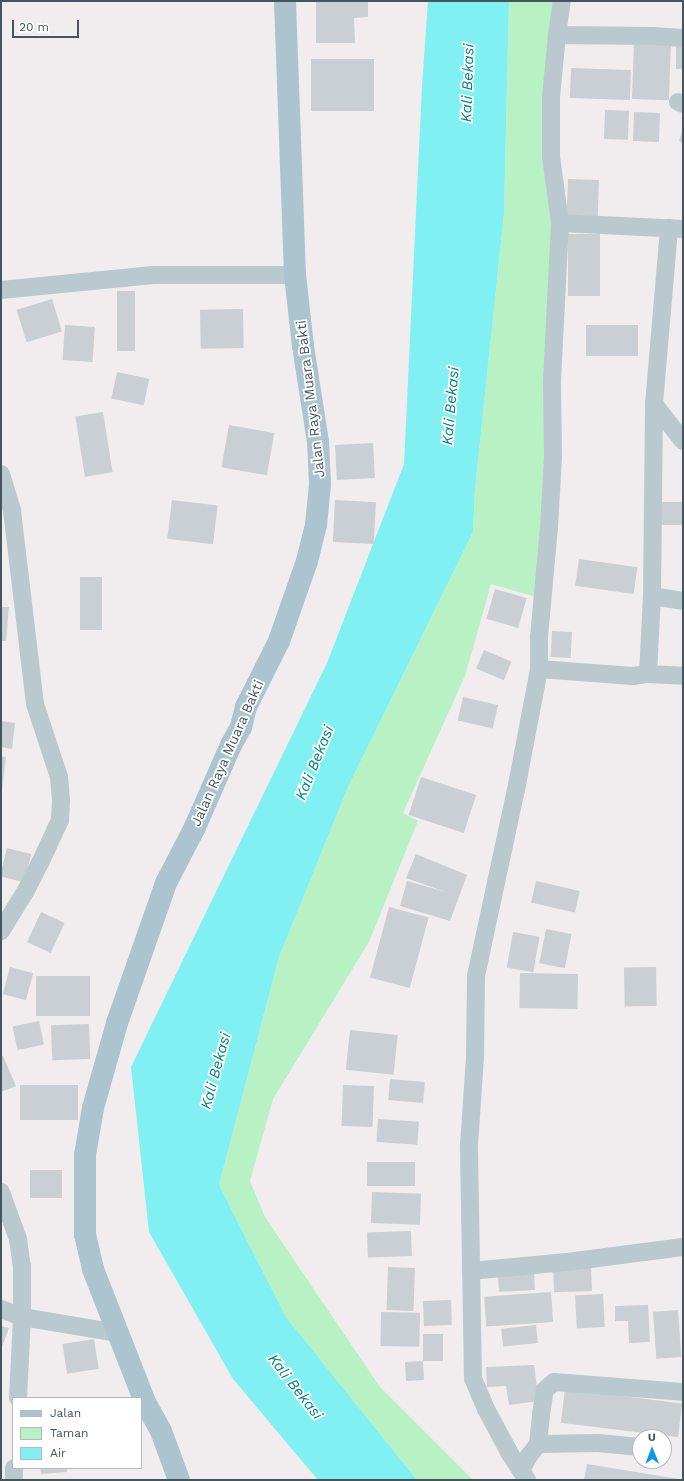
<!DOCTYPE html>
<html>
<head>
<meta charset="utf-8">
<style>
  body { margin:0 }
  #map { position:relative; width:684px; height:1481px; overflow:hidden; background:#f1edee; font-family:"Work Sans",sans-serif }
  div>[style] { position:absolute }
  .green>* { inset:0; background:#b8f2c4 }
  .water>* { inset:0; background:#81f0f3 }
  .building>* { inset:0; background:#c9cfd3; transform-origin:0 0 }
  .street>* { height:18px; margin:-9px; padding:0 9px; transform-origin:9px; border-radius:9px; background:#bac9ce }
  .primary>* { height:22px; margin:-11px; padding:0 11px; transform-origin:11px; border-radius:11px; background:#abc4cf }
  span { translate:-50% -50%; white-space:nowrap; text-align:center; line-height:1.15; -webkit-text-stroke:3.5px #fff; paint-order:stroke }
  .street-label { font-size:14px; color:#44565d }
  .water-label { font-size:15px; color:#058083; font-style:italic }
  .frame { position:absolute; inset:0; border:2px solid #44565d; pointer-events:none }
  .legend { position:absolute; left:12px; top:1397px; width:130px; height:72px; box-sizing:border-box; background:#fff; border:1px solid #b4bbbe; margin:0; padding:5px 7px; list-style:none; font-size:12px; color:#44565d }
  .legend li { display:flex; align-items:center; gap:8px; height:20px }
  .legend b { width:20px; border:1px solid #b4bbbe }
  .north { position:absolute; left:632px; top:1429px; width:40px; height:40px; box-sizing:border-box; background:#fff; border:1px solid #b4bbbe; border-radius:50%; rotate:359deg; font-size:11px; font-weight:700; line-height:16px; text-align:center; color:#44565d }
  .north::after { content:''; display:block; margin:auto; width:14px; height:18px; background:#0a98ee; clip-path:polygon(50% 0,100% 100%,50% 72%,0 100%) }
  .scale { position:absolute; left:12px; top:20px; width:67px; height:18px; box-sizing:border-box; border:2px solid #44565d; border-top:0; padding-left:5px; font-size:12px; line-height:14px; white-space:nowrap; color:#44565d; -webkit-text-stroke:3px #fff; paint-order:stroke }
</style>
</head>
<body>
<div id="map">
  <div class="green">
    <div style="clip-path:polygon(509px 1px,564px 1px,552px 101px,560px 223px,543px 599px,491px 584px,465px 676px,403px 813px,418px 821px,369px 942px,273px 1099px,250px 1181px,265px 1217px,380px 1387px,473px 1480px,417px 1480px,286px 1317px,219px 1185px,279px 957px,348px 787px,473px 532px,475px 489px,504px 214px)"></div>
  </div>
  <div class="water">
    <div style="clip-path:polygon(428px 1px,509px 1px,504px 214px,475px 489px,473px 532px,348px 787px,279px 957px,219px 1185px,286px 1317px,417px 1480px,318px 1480px,233px 1379px,149px 1232px,131px 1067px,327px 663px,404px 464px,422px 86px)"></div>
  </div>
  <div class="building">
    <div style="clip-path:polygon(316px 1px,368px 1px,368px 17px,354px 18px,355px 43px,316px 43px)"></div>
    <div style="left:634px;top:41px;width:37px;height:58px;rotate:2deg"></div>
    <div style="left:676px;top:44px;width:7px;height:25px"></div>
    <div style="left:311px;top:59px;width:63px;height:52px"></div>
    <div style="left:571px;top:68px;width:60px;height:30px;rotate:2deg"></div>
    <div style="left:605px;top:110px;width:24px;height:29px;rotate:2deg"></div>
    <div style="left:634px;top:112px;width:26px;height:29px;rotate:2deg"></div>
    <div style="clip-path:polygon(683px 129px,683px 143px,679px 141px)"></div>
    <div style="left:568px;top:179px;width:31px;height:36px;rotate:2deg"></div>
    <div style="left:568px;top:234px;width:32px;height:62px"></div>
    <div style="left:117px;top:291px;width:18px;height:60px"></div>
    <div style="left:52px;top:299px;width:34px;height:37px;rotate:73deg"></div>
    <div style="left:243px;top:309px;width:39px;height:43px;rotate:89deg"></div>
    <div style="left:65px;top:325px;width:30px;height:35px;rotate:4deg"></div>
    <div style="left:638px;top:325px;width:31px;height:52px;rotate:90deg"></div>
    <div style="left:117px;top:372px;width:33px;height:27px;rotate:12deg"></div>
    <div style="left:103px;top:412px;width:61px;height:28px;rotate:81deg"></div>
    <div style="left:229px;top:425px;width:46px;height:43px;rotate:10deg"></div>
    <div style="left:373px;top:443px;width:35px;height:38px;rotate:87deg"></div>
    <div style="left:172px;top:500px;width:46px;height:39px;rotate:7deg"></div>
    <div style="left:335px;top:500px;width:41px;height:42px;rotate:3deg"></div>
    <div style="left:659px;top:502px;width:24px;height:23px"></div>
    <div style="left:579px;top:559px;width:59px;height:27px;rotate:8deg"></div>
    <div style="left:80px;top:577px;width:22px;height:53px"></div>
    <div style="left:495px;top:589px;width:33px;height:31px;rotate:16deg"></div>
    <div style="clip-path:polygon(1px 607px,9px 607px,6px 641px,1px 641px)"></div>
    <div style="left:552px;top:631px;width:20px;height:26px;rotate:3deg"></div>
    <div style="left:484px;top:650px;width:30px;height:20px;rotate:23deg"></div>
    <div style="left:463px;top:697px;width:36px;height:24px;rotate:13deg"></div>
    <div style="clip-path:polygon(1px 721px,15px 723px,12px 749px,1px 747px)"></div>
    <div style="clip-path:polygon(1px 756px,6px 757px,2px 789px,1px 789px)"></div>
    <div style="left:421px;top:777px;width:58px;height:40px;rotate:18deg"></div>
    <div style="left:7px;top:848px;width:25px;height:29px;rotate:14deg"></div>
    <div style="clip-path:polygon(416px 854px,467px 875px,450px 921px,400px 906px,407px 881px,446px 892px,406px 878px)"></div>
    <div style="left:536px;top:881px;width:45px;height:22px;rotate:13deg"></div>
    <div style="left:389px;top:907px;width:41px;height:73px;rotate:15deg"></div>
    <div style="left:41px;top:912px;width:26px;height:33px;rotate:25deg"></div>
    <div style="left:546px;top:929px;width:26px;height:35px;rotate:11deg"></div>
    <div style="left:513px;top:932px;width:27px;height:36px;rotate:10deg"></div>
    <div style="left:10px;top:967px;width:24px;height:28px;rotate:15deg"></div>
    <div style="left:656px;top:967px;width:39px;height:32px;rotate:89deg"></div>
    <div style="left:520px;top:973px;width:58px;height:35px;rotate:1deg"></div>
    <div style="left:90px;top:976px;width:40px;height:54px;rotate:90deg"></div>
    <div style="left:39px;top:1021px;width:24px;height:27px;rotate:78deg"></div>
    <div style="left:89px;top:1024px;width:35px;height:38px;rotate:88deg"></div>
    <div style="left:350px;top:1030px;width:48px;height:40px;rotate:6deg"></div>
    <div style="clip-path:polygon(1px 1056px,3px 1056px,16px 1086px,1px 1092px)"></div>
    <div style="left:390px;top:1079px;width:35px;height:21px;rotate:5deg"></div>
    <div style="left:20px;top:1085px;width:58px;height:35px"></div>
    <div style="left:343px;top:1085px;width:31px;height:41px;rotate:2deg"></div>
    <div style="left:378px;top:1119px;width:41px;height:23px;rotate:4deg"></div>
    <div style="left:367px;top:1162px;width:48px;height:24px"></div>
    <div style="left:30px;top:1170px;width:32px;height:28px"></div>
    <div style="left:372px;top:1192px;width:49px;height:31px;rotate:2deg"></div>
    <div style="left:411px;top:1231px;width:25px;height:44px;rotate:88deg"></div>
    <div style="left:591px;top:1264px;width:27px;height:38px;rotate:88deg"></div>
    <div style="left:388px;top:1267px;width:27px;height:43px;rotate:2deg"></div>
    <div style="left:534px;top:1272px;width:18px;height:36px;rotate:87deg"></div>
    <div style="left:551px;top:1292px;width:30px;height:67px;rotate:86deg"></div>
    <div style="left:603px;top:1294px;width:33px;height:28px;rotate:87deg"></div>
    <div style="left:451px;top:1300px;width:25px;height:28px;rotate:88deg"></div>
    <div style="clip-path:polygon(648px 1305px,650px 1342px,629px 1343px,628px 1321px,615px 1321px,615px 1306px)"></div>
    <div style="left:678px;top:1310px;width:47px;height:25px;rotate:86deg"></div>
    <div style="left:381px;top:1312px;width:39px;height:34px;rotate:1deg"></div>
    <div style="left:536px;top:1325px;width:18px;height:35px;rotate:84deg"></div>
    <div style="clip-path:polygon(1px 1326px,9px 1328px,1px 1349px)"></div>
    <div style="left:423px;top:1334px;width:20px;height:27px"></div>
    <div style="left:94px;top:1339px;width:30px;height:32px;rotate:81deg"></div>
    <div style="left:423px;top:1361px;width:19px;height:18px;rotate:87deg"></div>
    <div style="clip-path:polygon(534px 1365px,539px 1401px,509px 1405px,506px 1386px,487px 1387px,486px 1367px)"></div>
    <div style="left:565px;top:1389px;width:118px;height:34px;rotate:7deg"></div>
    <div style="clip-path:polygon(587px 1464px,679px 1479px,679px 1480px,584px 1480px)"></div>
    <div style="clip-path:polygon(40px 1468px,67px 1468px,67px 1472px,41px 1474px)"></div>
  </div>
  <div class="street">
    <div style="left:557px;top:35px;width:96px;rotate:0.6deg"></div>
    <div style="left:653px;top:36px;width:30px;rotate:4deg"></div>
    <div style="left:678px;top:102px;width:5px;rotate:22deg"></div>
    <div style="left:560px;top:223px;width:123px;rotate:2.8deg"></div>
    <div style="left:1px;top:290px;width:153px;rotate:-5.6deg"></div>
    <div style="left:153px;top:275px;width:142px"></div>
    <div style="left:654px;top:404px;width:47px;rotate:51.9deg"></div>
    <div style="left:1px;top:474px;width:39px;rotate:73deg"></div>
    <div style="left:12px;top:511px;width:194px;rotate:83.2deg"></div>
    <div style="left:35px;top:704px;width:77px;rotate:71.8deg"></div>
    <div style="left:59px;top:777px;width:24px;rotate:85deg"></div>
    <div style="left:61px;top:801px;width:19px;rotate:93deg"></div>
    <div style="left:60px;top:820px;width:47px;rotate:114.9deg"></div>
    <div style="left:40px;top:863px;width:33px;rotate:117deg"></div>
    <div style="left:25px;top:892px;width:46px;rotate:121.6deg"></div>
    <div style="left:652px;top:596px;width:31px;rotate:9deg"></div>
    <div style="left:539px;top:669px;width:94px;rotate:4.3deg"></div>
    <div style="left:633px;top:676px;width:15px;rotate:-8deg"></div>
    <div style="left:648px;top:674px;width:35px;rotate:3deg"></div>
    <div style="left:648px;top:674px;width:78px;rotate:-87.1deg"></div>
    <div style="left:652px;top:596px;width:192px;rotate:-89.4deg"></div>
    <div style="left:654px;top:404px;width:177px;rotate:-85.1deg"></div>
    <div style="left:1px;top:1192px;width:50px;rotate:70.1deg"></div>
    <div style="left:18px;top:1239px;width:27px;rotate:82deg"></div>
    <div style="left:22px;top:1266px;width:51px;rotate:90deg"></div>
    <div style="left:22px;top:1317px;width:81px;rotate:92.8deg"></div>
    <div style="left:471px;top:1271px;width:96px;rotate:-5.4deg"></div>
    <div style="left:567px;top:1262px;width:117px;rotate:-7.4deg"></div>
    <div style="left:1px;top:1309px;width:22px;rotate:21deg"></div>
    <div style="left:22px;top:1317px;width:98px;rotate:9.4deg"></div>
    <div style="left:538px;top:1444px;width:30px;rotate:-84deg"></div>
    <div style="left:541px;top:1414px;width:24px;rotate:-81deg"></div>
    <div style="left:545px;top:1390px;width:12px;rotate:-42deg"></div>
    <div style="left:554px;top:1382px;width:129px;rotate:4.4deg"></div>
    <div style="left:14px;top:1468px;width:12px;rotate:90deg"></div>
    <div style="left:521px;top:1471px;width:16px;rotate:-63deg"></div>
    <div style="left:528px;top:1457px;width:16px;rotate:-52deg"></div>
    <div style="left:538px;top:1444px;width:60px;rotate:-1deg"></div>
    <div style="left:598px;top:1443px;width:42px;rotate:5.4deg"></div>
    <div style="left:527px;top:1480px;width:33px;rotate:-123deg"></div>
    <div style="left:509px;top:1452px;width:49px;rotate:-118.1deg"></div>
    <div style="left:486px;top:1409px;width:33px;rotate:-113deg"></div>
    <div style="left:473px;top:1379px;width:234px;rotate:-91deg"></div>
    <div style="left:469px;top:1145px;width:87px;rotate:-86.1deg"></div>
    <div style="left:475px;top:1058px;width:82px;rotate:-89.3deg"></div>
    <div style="left:476px;top:976px;width:190px;rotate:-77.9deg"></div>
    <div style="left:516px;top:790px;width:123px;rotate:-79.2deg"></div>
    <div style="left:539px;top:669px;width:32px;rotate:-90deg"></div>
    <div style="left:539px;top:637px;width:109px;rotate:-84.8deg"></div>
    <div style="left:549px;top:528px;width:72px;rotate:-86.8deg"></div>
    <div style="left:553px;top:456px;width:75px;rotate:-90.8deg"></div>
    <div style="left:552px;top:381px;width:158px;rotate:-87.1deg"></div>
    <div style="left:560px;top:223px;width:68px;rotate:-97.7deg"></div>
    <div style="left:551px;top:156px;width:59px;rotate:-90deg"></div>
    <div style="left:551px;top:97px;width:62px;rotate:-84.5deg"></div>
    <div style="left:557px;top:35px;width:34px;rotate:-82deg"></div>
  </div>
  <div class="primary">
    <div style="left:179px;top:1480px;width:52px;rotate:-110.2deg"></div>
    <div style="left:161px;top:1431px;width:33px;rotate:-119deg"></div>
    <div style="left:145px;top:1402px;width:143px;rotate:-111.4deg"></div>
    <div style="left:93px;top:1269px;width:35px;rotate:-103deg"></div>
    <div style="left:85px;top:1235px;width:80px;rotate:-90deg"></div>
    <div style="left:85px;top:1155px;width:48px;rotate:-80.3deg"></div>
    <div style="left:93px;top:1108px;width:88px;rotate:-74.2deg"></div>
    <div style="left:117px;top:1023px;width:148px;rotate:-70.7deg"></div>
    <div style="left:166px;top:883px;width:63px;rotate:-62.6deg"></div>
    <div style="left:195px;top:827px;width:90px;rotate:-66.3deg"></div>
    <div style="left:231px;top:745px;width:21px;rotate:-61deg"></div>
    <div style="left:241px;top:727px;width:21px;rotate:-76deg"></div>
    <div style="left:246px;top:707px;width:74px;rotate:-63.4deg"></div>
    <div style="left:279px;top:641px;width:85px;rotate:-70.7deg"></div>
    <div style="left:307px;top:561px;width:37px;rotate:-76deg"></div>
    <div style="left:316px;top:525px;width:41px;rotate:-84.4deg"></div>
    <div style="left:320px;top:484px;width:42px;rotate:-92.7deg"></div>
    <div style="left:318px;top:442px;width:97px;rotate:-98.9deg"></div>
    <div style="left:303px;top:346px;width:71px;rotate:-96.4deg"></div>
    <div style="left:295px;top:275px;width:274px;rotate:-92.1deg"></div>
  </div>
  <div class="street-label">
    <span style="left:310px;top:399px;rotate:-97deg">Jalan Raya Muara Bakti</span>
    <span style="left:227px;top:753px;rotate:-66deg">Jalan Raya Muara Bakti</span>
  </div>
  <div class="water-label">
    <span style="left:468px;top:83px;rotate:-88deg">Kali Bekasi</span>
    <span style="left:451px;top:406px;rotate:-85deg">Kali Bekasi</span>
    <span style="left:315px;top:763px;rotate:-68deg">Kali Bekasi</span>
    <span style="left:216px;top:1071px;rotate:-75deg">Kali Bekasi</span>
    <span style="left:295px;top:1387px;rotate:52deg">Kali Bekasi</span>
  </div>
  <div class="frame"></div>
  <ul class="legend">
  <li><b style="height:5px;background:#abc4cf"></b>Jalan</li>
  <li><b style="height:11px;background:#b8f2c4"></b>Taman</li>
  <li><b style="height:11px;background:#81f0f3"></b>Air</li>
  </ul>
  <div class="north">U</div>
  <div class="scale">20 m</div>
</div>
</body>
</html>
